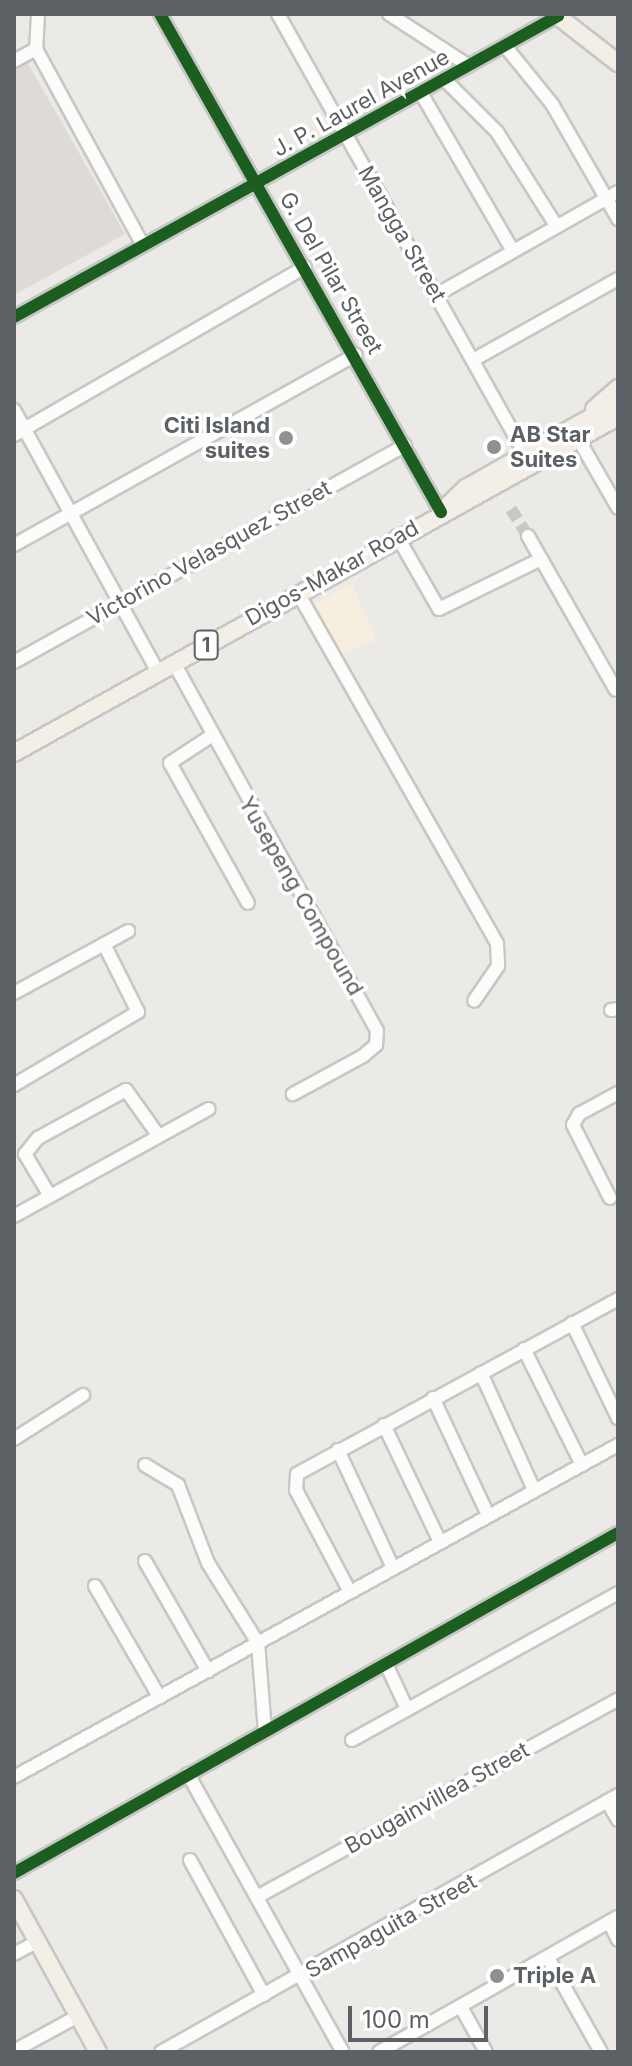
<!DOCTYPE html>
<html>
<head>
<meta charset="utf-8">
<style>
  body { margin:0 }
  #map { position:relative; width:632px; height:2066px; overflow:hidden; background:#eceae6; font-family:Inter,sans-serif }
  div>[style] { position:absolute }
  .commercial>* { inset:0; background:#f6eede }
  .education>* { inset:0; background:#dedad5 }
  .minor-tunnel>* { height:12px; margin-top:-6px; transform-origin:0; background:repeating-linear-gradient(90deg,#c8c8c6 0 12px,transparent 0 18px) }
  .roads { filter:drop-shadow(2px 0 #c7c7c6) drop-shadow(-2px 0 #c7c7c6) drop-shadow(0 2px #c7c7c6) drop-shadow(0 -2px #c7c7c6) }
  .minor>* { height:12px; margin:-6px; padding:0 6px; transform-origin:6px; border-radius:6px; background:#fcfcfb }
  .major>* { height:16px; margin:-8px; padding:0 8px; transform-origin:8px; border-radius:8px; background:#f3efe7 }
  .cycleway>* { height:12px; margin:-6px; padding:0 6px; transform-origin:6px; border-radius:6px; background:#1b5e20 }
  .dots>* { width:22px; height:22px; translate:-50% -50%; box-sizing:border-box; border:4px solid #fff; border-radius:50% }
  span { translate:-50% -50%; white-space:nowrap; text-align:center; line-height:1.15; -webkit-text-stroke:7px #fff; paint-order:stroke }
  .shield-label span { padding:2px 6px; background:#fff; border:2px solid; border-radius:6px; -webkit-text-stroke-width:0 }
  .shield-label { font-size:20px; color:#5b6165; font-weight:700 }
  .street-label { font-size:22px; color:#5b6165 }
  .poi-label { font-size:22px; color:#5b6165; font-weight:700 }
  .right { translate:-100% -50%; text-align:right }
  .left { translate:0 -50%; text-align:left }
  .frame { position:absolute; inset:0; border:16px solid #5b6165; pointer-events:none }
  .scale { position:absolute; left:348px; top:2006px; width:140px; height:36px; box-sizing:border-box; border:4px solid #5b6165; border-top:0; padding-left:10px; font-size:24px; line-height:28px; white-space:nowrap; color:#5b6165; -webkit-text-stroke:6px #fff; paint-order:stroke }
</style>
</head>
<body>
<div id="map">
  <div class="commercial">
    <div style="clip-path:polygon(352px 583px,376px 640px,335px 658px,309px 607px)"></div>
  </div>
  <div class="education">
    <div style="clip-path:polygon(25px 58px,125px 234px,14px 295px,14px 64px)"></div>
  </div>
  <div class="minor-tunnel">
    <div style="left:511px;top:509px;width:32px;rotate:58deg"></div>
  </div>
  <div class="roads">
    <div class="minor">
      <div style="left:38px;top:14px;width:35px;rotate:93deg"></div>
      <div style="left:36px;top:49px;width:223px;rotate:61.4deg"></div>
      <div style="left:160px;top:14px;width:572px;rotate:60.57deg"></div>
      <div style="left:278px;top:14px;width:505px;rotate:60.69deg"></div>
      <div style="left:389px;top:14px;width:95px;rotate:33deg"></div>
      <div style="left:505px;top:46px;width:75px;rotate:51deg"></div>
      <div style="left:552px;top:104px;width:133px;rotate:60.1deg"></div>
      <div style="left:14px;top:61px;width:25px;rotate:-29deg"></div>
      <div style="left:445px;top:80px;width:74px;rotate:45deg"></div>
      <div style="left:497px;top:132px;width:112px;rotate:57.7deg"></div>
      <div style="left:421px;top:93px;width:183px;rotate:59.8deg"></div>
      <div style="left:436px;top:295px;width:209px;rotate:-29.5deg"></div>
      <div style="left:14px;top:317px;width:622px;rotate:-28.96deg"></div>
      <div style="left:473px;top:360px;width:166px;rotate:-29.2deg"></div>
      <div style="left:14px;top:410px;width:299px;rotate:61.2deg"></div>
      <div style="left:14px;top:435px;width:336px;rotate:-30deg"></div>
      <div style="left:576px;top:435px;width:84px;rotate:60.1deg"></div>
      <div style="left:397px;top:536px;width:84px;rotate:60.1deg"></div>
      <div style="left:439px;top:609px;width:114px;rotate:-26.1deg"></div>
      <div style="left:528px;top:536px;width:177px;rotate:60.3deg"></div>
      <div style="left:14px;top:545px;width:391px;rotate:-29.1deg"></div>
      <div style="left:298px;top:593px;width:403px;rotate:60.4deg"></div>
      <div style="left:497px;top:944px;width:22px;rotate:87deg"></div>
      <div style="left:498px;top:966px;width:42px;rotate:124.4deg"></div>
      <div style="left:14px;top:662px;width:447px;rotate:-29deg"></div>
      <div style="left:174px;top:663px;width:420px;rotate:61.1deg"></div>
      <div style="left:377px;top:1031px;width:14px;rotate:94deg"></div>
      <div style="left:376px;top:1045px;width:17px;rotate:140deg"></div>
      <div style="left:363px;top:1056px;width:80px;rotate:151.5deg"></div>
      <div style="left:211px;top:736px;width:49px;rotate:146.6deg"></div>
      <div style="left:170px;top:763px;width:160px;rotate:60.9deg"></div>
      <div style="left:14px;top:993px;width:130px;rotate:-28.5deg"></div>
      <div style="left:611px;top:1010px;width:7px;rotate:-8deg"></div>
      <div style="left:14px;top:1085px;width:144px;rotate:-30.5deg"></div>
      <div style="left:138px;top:1012px;width:76px;rotate:-116.6deg"></div>
      <div style="left:50px;top:1196px;width:49px;rotate:-120.8deg"></div>
      <div style="left:25px;top:1154px;width:21px;rotate:-51deg"></div>
      <div style="left:38px;top:1138px;width:100px;rotate:-28.6deg"></div>
      <div style="left:126px;top:1090px;width:55px;rotate:54.6deg"></div>
      <div style="left:610px;top:1198px;width:82px;rotate:-116.9deg"></div>
      <div style="left:573px;top:1125px;width:13px;rotate:-61deg"></div>
      <div style="left:579px;top:1114px;width:44px;rotate:-28.3deg"></div>
      <div style="left:14px;top:1216px;width:222px;rotate:-28.8deg"></div>
      <div style="left:572px;top:1323px;width:106px;rotate:64.2deg"></div>
      <div style="left:524px;top:1349px;width:130px;rotate:63.4deg"></div>
      <div style="left:481px;top:1373px;width:128px;rotate:65.6deg"></div>
      <div style="left:433px;top:1398px;width:129px;rotate:64.8deg"></div>
      <div style="left:384px;top:1425px;width:130px;rotate:64.4deg"></div>
      <div style="left:14px;top:1439px;width:82px;rotate:-32.5deg"></div>
      <div style="left:338px;top:1450px;width:130px;rotate:65deg"></div>
      <div style="left:145px;top:1465px;width:39px;rotate:31deg"></div>
      <div style="left:178px;top:1485px;width:84px;rotate:69deg"></div>
      <div style="left:208px;top:1563px;width:94px;rotate:58deg"></div>
      <div style="left:258px;top:1643px;width:89px;rotate:85.5deg"></div>
      <div style="left:145px;top:1561px;width:127px;rotate:60.2deg"></div>
      <div style="left:95px;top:1586px;width:129px;rotate:59.9deg"></div>
      <div style="left:350px;top:1592px;width:115px;rotate:-117.9deg"></div>
      <div style="left:296px;top:1490px;width:16px;rotate:-86deg"></div>
      <div style="left:297px;top:1474px;width:366px;rotate:-28.6deg"></div>
      <div style="left:386px;top:1664px;width:50px;rotate:65deg"></div>
      <div style="left:352px;top:1740px;width:304px;rotate:-28.9deg"></div>
      <div style="left:188px;top:1774px;width:318px;rotate:60.9deg"></div>
      <div style="left:14px;top:1777px;width:689px;rotate:-28.8deg"></div>
      <div style="left:607px;top:1801px;width:22px;rotate:60deg"></div>
      <div style="left:190px;top:1860px;width:154px;rotate:61.3deg"></div>
      <div style="left:14px;top:1873px;width:693px;rotate:-29.38deg"></div>
      <div style="left:257px;top:1897px;width:412px;rotate:-28.7deg"></div>
      <div style="left:609px;top:1922px;width:20px;rotate:63deg"></div>
      <div style="left:14px;top:1954px;width:26px;rotate:-28deg"></div>
      <div style="left:548px;top:1958px;width:108px;rotate:60.6deg"></div>
      <div style="left:461px;top:2007px;width:51px;rotate:60.9deg"></div>
      <div style="left:14px;top:2051px;width:73px;rotate:-28.7deg"></div>
      <div style="left:161px;top:2052px;width:524px;rotate:-29.35deg"></div>
      <div style="left:379px;top:2052px;width:274px;rotate:-29.5deg"></div>
    </div>
    <div class="major">
      <div style="left:555px;top:14px;width:80px;rotate:37.9deg"></div>
      <div style="left:594px;top:409px;width:32px;rotate:-41deg"></div>
      <div style="left:446px;top:507px;width:28px;rotate:-44deg"></div>
      <div style="left:466px;top:488px;width:175px;rotate:-29.5deg"></div>
      <div style="left:14px;top:753px;width:691px;rotate:-29.09deg"></div>
      <div style="left:14px;top:1899px;width:175px;rotate:61.2deg"></div>
    </div>
  </div>
  <div class="cycleway">
    <div style="left:160px;top:14px;width:572px;rotate:60.57deg"></div>
    <div style="left:14px;top:317px;width:622px;rotate:-28.96deg"></div>
    <div style="left:14px;top:1873px;width:693px;rotate:-29.38deg"></div>
  </div>
  <div class="dots">
    <div style="left:286px;top:438px;background:#8e9192"></div>
    <div style="left:494px;top:447px;background:#8e9192"></div>
    <div style="left:497px;top:1976px;background:#8e9192"></div>
  </div>
  <div class="shield-label">
    <span style="left:206px;top:645px">1</span>
  </div>
  <div class="street-label">
    <span style="left:361px;top:103px;rotate:-29deg">J. P. Laurel Avenue</span>
    <span style="left:402px;top:234px;rotate:60deg">Mangga Street</span>
    <span style="left:331px;top:273px;rotate:60deg">G. Del Pilar Street</span>
    <span style="left:209px;top:553px;rotate:-29deg">Victorino Velasquez Street</span>
    <span style="left:332px;top:573px;rotate:-29deg">Digos-Makar Road</span>
    <span style="left:301px;top:896px;rotate:60deg">Yusepeng Compound</span>
    <span style="left:437px;top:1798px;rotate:-29deg">Bougainvillea Street</span>
    <span style="left:391px;top:1926px;rotate:-29deg">Sampaguita Street</span>
  </div>
  <div class="poi-label">
    <span class="right" style="left:270px;top:438px">Citi Island<br>suites</span>
    <span class="left" style="left:510px;top:447px">AB Star<br>Suites</span>
    <span class="left" style="left:513px;top:1976px">Triple A</span>
  </div>
  <div class="frame"></div>
  <div class="scale">100 m</div>
</div>
</body>
</html>
